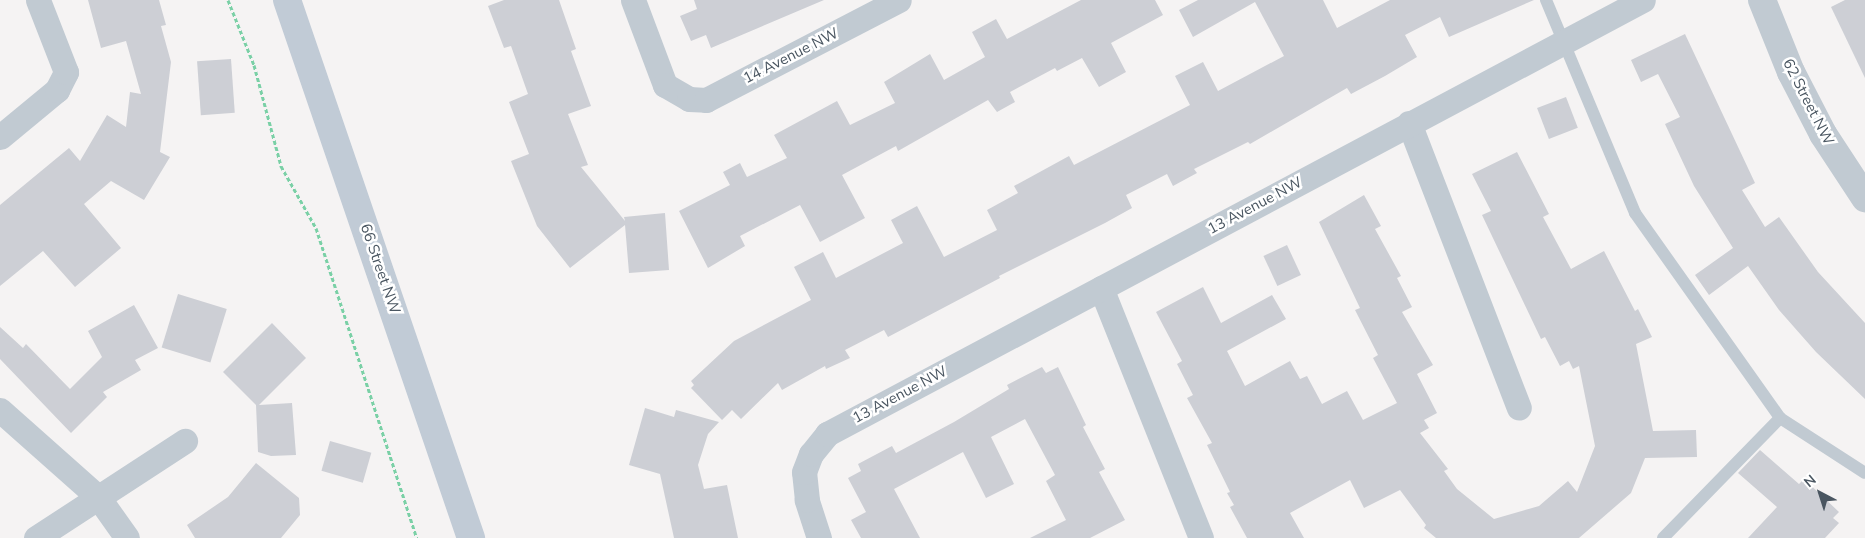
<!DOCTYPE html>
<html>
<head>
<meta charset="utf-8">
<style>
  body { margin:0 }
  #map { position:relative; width:1865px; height:538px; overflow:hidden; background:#f5f3f3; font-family:"Nunito Sans",sans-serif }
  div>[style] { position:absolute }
  .building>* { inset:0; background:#cdcfd5; transform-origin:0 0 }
  .path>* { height:3px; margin-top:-1.5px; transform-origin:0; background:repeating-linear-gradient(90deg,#7ad0a6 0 4px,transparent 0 6.5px) }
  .service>* { height:12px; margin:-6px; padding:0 6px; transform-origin:6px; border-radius:6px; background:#c1cad2 }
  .minor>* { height:25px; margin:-12.5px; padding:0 12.5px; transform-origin:12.5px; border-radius:12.5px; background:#c1cad2 }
  .tertiary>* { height:28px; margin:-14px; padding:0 14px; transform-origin:14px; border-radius:14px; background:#c1cad2 }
  .secondary>* { height:28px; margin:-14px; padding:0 14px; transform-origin:14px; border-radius:14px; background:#c1cbd6 }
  span { translate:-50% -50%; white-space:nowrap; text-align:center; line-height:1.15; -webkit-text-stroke:5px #fff; paint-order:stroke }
  .street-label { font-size:15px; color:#4a5661 }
  .north { position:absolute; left:1795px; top:468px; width:50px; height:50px; -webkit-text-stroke:4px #fff; paint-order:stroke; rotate:320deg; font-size:14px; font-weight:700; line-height:20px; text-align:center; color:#4a5661 }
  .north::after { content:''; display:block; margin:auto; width:18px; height:22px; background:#4a5661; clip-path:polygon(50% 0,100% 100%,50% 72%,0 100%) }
</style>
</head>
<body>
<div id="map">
  <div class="building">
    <div style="clip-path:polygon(88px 0,159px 0,166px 25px,161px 26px,171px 62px,160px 152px,170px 157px,144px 200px,111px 181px,84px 204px,121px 248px,75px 287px,43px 251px,0 286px,0 205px,69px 148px,80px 161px,107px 115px,126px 127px,130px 92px,141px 94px,126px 41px,101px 48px)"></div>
    <div style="clip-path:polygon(504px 0,559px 0,576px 49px,571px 51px,591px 106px,568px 114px,588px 165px,581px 167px,625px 221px,624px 217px,665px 213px,669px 270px,629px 273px,625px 225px,570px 268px,537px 226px,511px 161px,529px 154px,509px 102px,528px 94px,511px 46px,504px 48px,488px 6px)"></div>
    <div style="clip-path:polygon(694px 0,824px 0,711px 48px,706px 35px,691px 41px,680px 16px,697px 9px)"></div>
    <div style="clip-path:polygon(1081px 0,1155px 0,1163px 15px,1111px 43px,1126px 72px,1099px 87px,1082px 58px,1057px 71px,1055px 68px,1010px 92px,1015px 102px,997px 112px,988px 100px,898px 151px,896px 146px,842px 175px,865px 218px,820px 242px,800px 205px,740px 236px,745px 246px,708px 268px,679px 211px,730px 185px,723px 172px,740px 163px,747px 177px,787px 158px,774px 135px,837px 101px,850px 125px,895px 103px,884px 82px,930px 54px,944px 80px,985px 57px,972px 32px,996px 19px,1007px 39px)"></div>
    <div style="clip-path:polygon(1198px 0,1323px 0,1337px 28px,1390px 0,1534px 0,1449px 37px,1440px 17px,1405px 35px,1417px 57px,1385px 76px,1351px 94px,1347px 88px,1250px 144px,1248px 142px,1194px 169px,1197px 173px,1173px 186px,1167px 174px,1126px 195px,1132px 208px,1105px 223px,999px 276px,1000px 278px,888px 337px,884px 330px,845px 350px,850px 358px,826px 369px,825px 366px,782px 390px,778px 383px,741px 419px,732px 410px,722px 420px,691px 388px,694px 385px,691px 381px,734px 341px,811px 300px,794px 267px,823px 252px,836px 278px,903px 243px,891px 220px,917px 206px,944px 257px,997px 230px,987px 210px,1018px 193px,1014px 186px,1069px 156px,1074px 165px,1190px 105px,1175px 76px,1203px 62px,1218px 91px,1284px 56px,1255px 2px,1193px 37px,1179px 10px)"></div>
    <div style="clip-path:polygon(1845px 0,1865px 0,1865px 78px,1831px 7px)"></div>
    <div style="clip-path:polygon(1685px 34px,1755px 183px,1742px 190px,1765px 227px,1779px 217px,1818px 272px,1865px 323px,1865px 399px,1816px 352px,1779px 310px,1748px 266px,1709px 295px,1695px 275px,1733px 248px,1694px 186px,1665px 124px,1680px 117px,1658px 74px,1641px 82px,1631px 60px)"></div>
    <div style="left:231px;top:59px;width:54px;height:34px;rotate:86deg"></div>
    <div style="left:1566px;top:97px;width:33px;height:31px;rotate:69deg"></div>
    <div style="clip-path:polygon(1517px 152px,1549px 214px,1543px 217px,1571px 269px,1604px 251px,1635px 311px,1638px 309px,1652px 337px,1636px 344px,1653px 431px,1696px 430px,1697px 457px,1645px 458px,1631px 493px,1579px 538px,1436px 538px,1424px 528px,1426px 525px,1400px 490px,1364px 508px,1350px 480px,1290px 513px,1304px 538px,1247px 538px,1230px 507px,1234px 505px,1227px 493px,1230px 492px,1207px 445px,1212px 443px,1187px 398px,1193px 395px,1177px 364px,1182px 361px,1156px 312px,1203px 287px,1221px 323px,1272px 295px,1286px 319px,1227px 351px,1245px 386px,1290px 361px,1300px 379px,1307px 376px,1322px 404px,1347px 391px,1363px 420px,1397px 403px,1373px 358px,1378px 355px,1355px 310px,1360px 308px,1319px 222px,1364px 195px,1381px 226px,1375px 229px,1401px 276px,1397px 278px,1412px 307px,1402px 312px,1433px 365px,1417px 374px,1437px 413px,1424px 420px,1429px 428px,1420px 433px,1448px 469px,1444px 471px,1457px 489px,1494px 519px,1539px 506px,1568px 481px,1577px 492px,1595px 446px,1579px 366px,1573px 369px,1569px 361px,1560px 366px,1545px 337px,1541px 339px,1482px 215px,1491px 211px,1472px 174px)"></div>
    <div style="left:1287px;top:245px;width:33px;height:26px;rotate:65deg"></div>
    <div style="left:178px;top:294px;width:51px;height:56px;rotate:17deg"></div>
    <div style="clip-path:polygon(134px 305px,158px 348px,135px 360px,141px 370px,103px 392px,107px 397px,71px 433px,0 359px,0 327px,23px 348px,26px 344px,70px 389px,102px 357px,88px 331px)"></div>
    <div style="clip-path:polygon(272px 323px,306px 358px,259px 405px,292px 403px,296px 455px,271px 456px,258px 452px,256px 405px,223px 372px)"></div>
    <div style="clip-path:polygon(1042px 367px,1046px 373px,1058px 367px,1086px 425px,1083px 427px,1105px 469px,1099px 472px,1125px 520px,1090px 538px,1030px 538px,1066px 520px,1046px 481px,1055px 475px,1025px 419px,991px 437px,1014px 484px,986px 498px,963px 452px,894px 489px,920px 538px,861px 538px,851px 520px,866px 512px,848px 478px,861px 471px,858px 464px,892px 446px,896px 453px,954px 422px,1009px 389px,1007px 385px)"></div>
    <div style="clip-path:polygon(645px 408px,674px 417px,676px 410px,719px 422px,708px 434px,698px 465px,704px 489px,727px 485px,738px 538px,674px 538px,660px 474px,629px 465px)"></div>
    <div style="left:330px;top:441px;width:43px;height:31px;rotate:16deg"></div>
    <div style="clip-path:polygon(1760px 450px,1799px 484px,1804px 479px,1839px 512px,1833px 518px,1839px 523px,1825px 538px,1748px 538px,1777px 507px,1738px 473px)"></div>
    <div style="clip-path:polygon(256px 463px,299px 498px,300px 515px,281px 538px,195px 538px,187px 525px,228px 497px)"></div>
  </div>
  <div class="path">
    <div style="left:228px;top:0;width:70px;rotate:68.2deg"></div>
    <div style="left:254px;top:65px;width:105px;rotate:75deg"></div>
    <div style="left:281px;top:166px;width:71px;rotate:60.6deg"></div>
    <div style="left:316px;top:228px;width:326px;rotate:72deg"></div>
  </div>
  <div class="service">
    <div style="left:1546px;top:0;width:231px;rotate:67.3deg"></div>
    <div style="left:1635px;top:213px;width:251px;rotate:54.7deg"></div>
    <div style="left:1780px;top:418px;width:101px;rotate:32.9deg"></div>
    <div style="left:1663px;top:538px;width:168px;rotate:-45.7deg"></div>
  </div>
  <div class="minor">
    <div style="left:633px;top:0;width:91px;rotate:69.4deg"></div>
    <div style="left:665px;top:85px;width:28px;rotate:30deg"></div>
    <div style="left:689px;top:99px;width:17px;rotate:3deg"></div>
    <div style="left:706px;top:100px;width:217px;rotate:-27.4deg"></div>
    <div style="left:1409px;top:123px;width:305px;rotate:68.9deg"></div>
    <div style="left:0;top:137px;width:74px;rotate:-39.5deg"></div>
    <div style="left:57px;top:90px;width:20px;rotate:-63deg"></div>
    <div style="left:66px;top:72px;width:77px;rotate:-111.3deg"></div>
    <div style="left:1101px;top:288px;width:269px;rotate:68.2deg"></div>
    <div style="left:0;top:410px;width:131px;rotate:41.6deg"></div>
    <div style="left:98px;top:497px;width:50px;rotate:54.7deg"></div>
    <div style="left:36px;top:538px;width:178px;rotate:-33.1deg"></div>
    <div style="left:819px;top:538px;width:40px;rotate:-108deg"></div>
    <div style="left:807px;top:500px;width:28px;rotate:-96deg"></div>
    <div style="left:804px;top:472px;width:19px;rotate:-69deg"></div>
    <div style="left:811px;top:454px;width:26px;rotate:-51deg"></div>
    <div style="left:827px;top:434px;width:924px;rotate:-28.01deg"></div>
  </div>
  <div class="tertiary">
    <div style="left:1762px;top:0;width:78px;rotate:68.1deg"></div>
    <div style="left:1791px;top:72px;width:70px;rotate:62.7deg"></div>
    <div style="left:1823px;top:134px;width:77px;rotate:56.7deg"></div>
  </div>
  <div class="secondary">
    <div style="left:287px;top:0;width:569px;rotate:71.12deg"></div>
  </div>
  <div class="street-label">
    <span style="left:791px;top:56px;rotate:-27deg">14 Avenue NW</span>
    <span style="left:1808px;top:102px;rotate:63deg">62 Street NW</span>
    <span style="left:1255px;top:206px;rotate:-28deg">13 Avenue NW</span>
    <span style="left:380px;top:269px;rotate:71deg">66 Street NW</span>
    <span style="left:900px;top:395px;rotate:-28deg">13 Avenue NW</span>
  </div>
  <div class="north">N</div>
</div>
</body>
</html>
